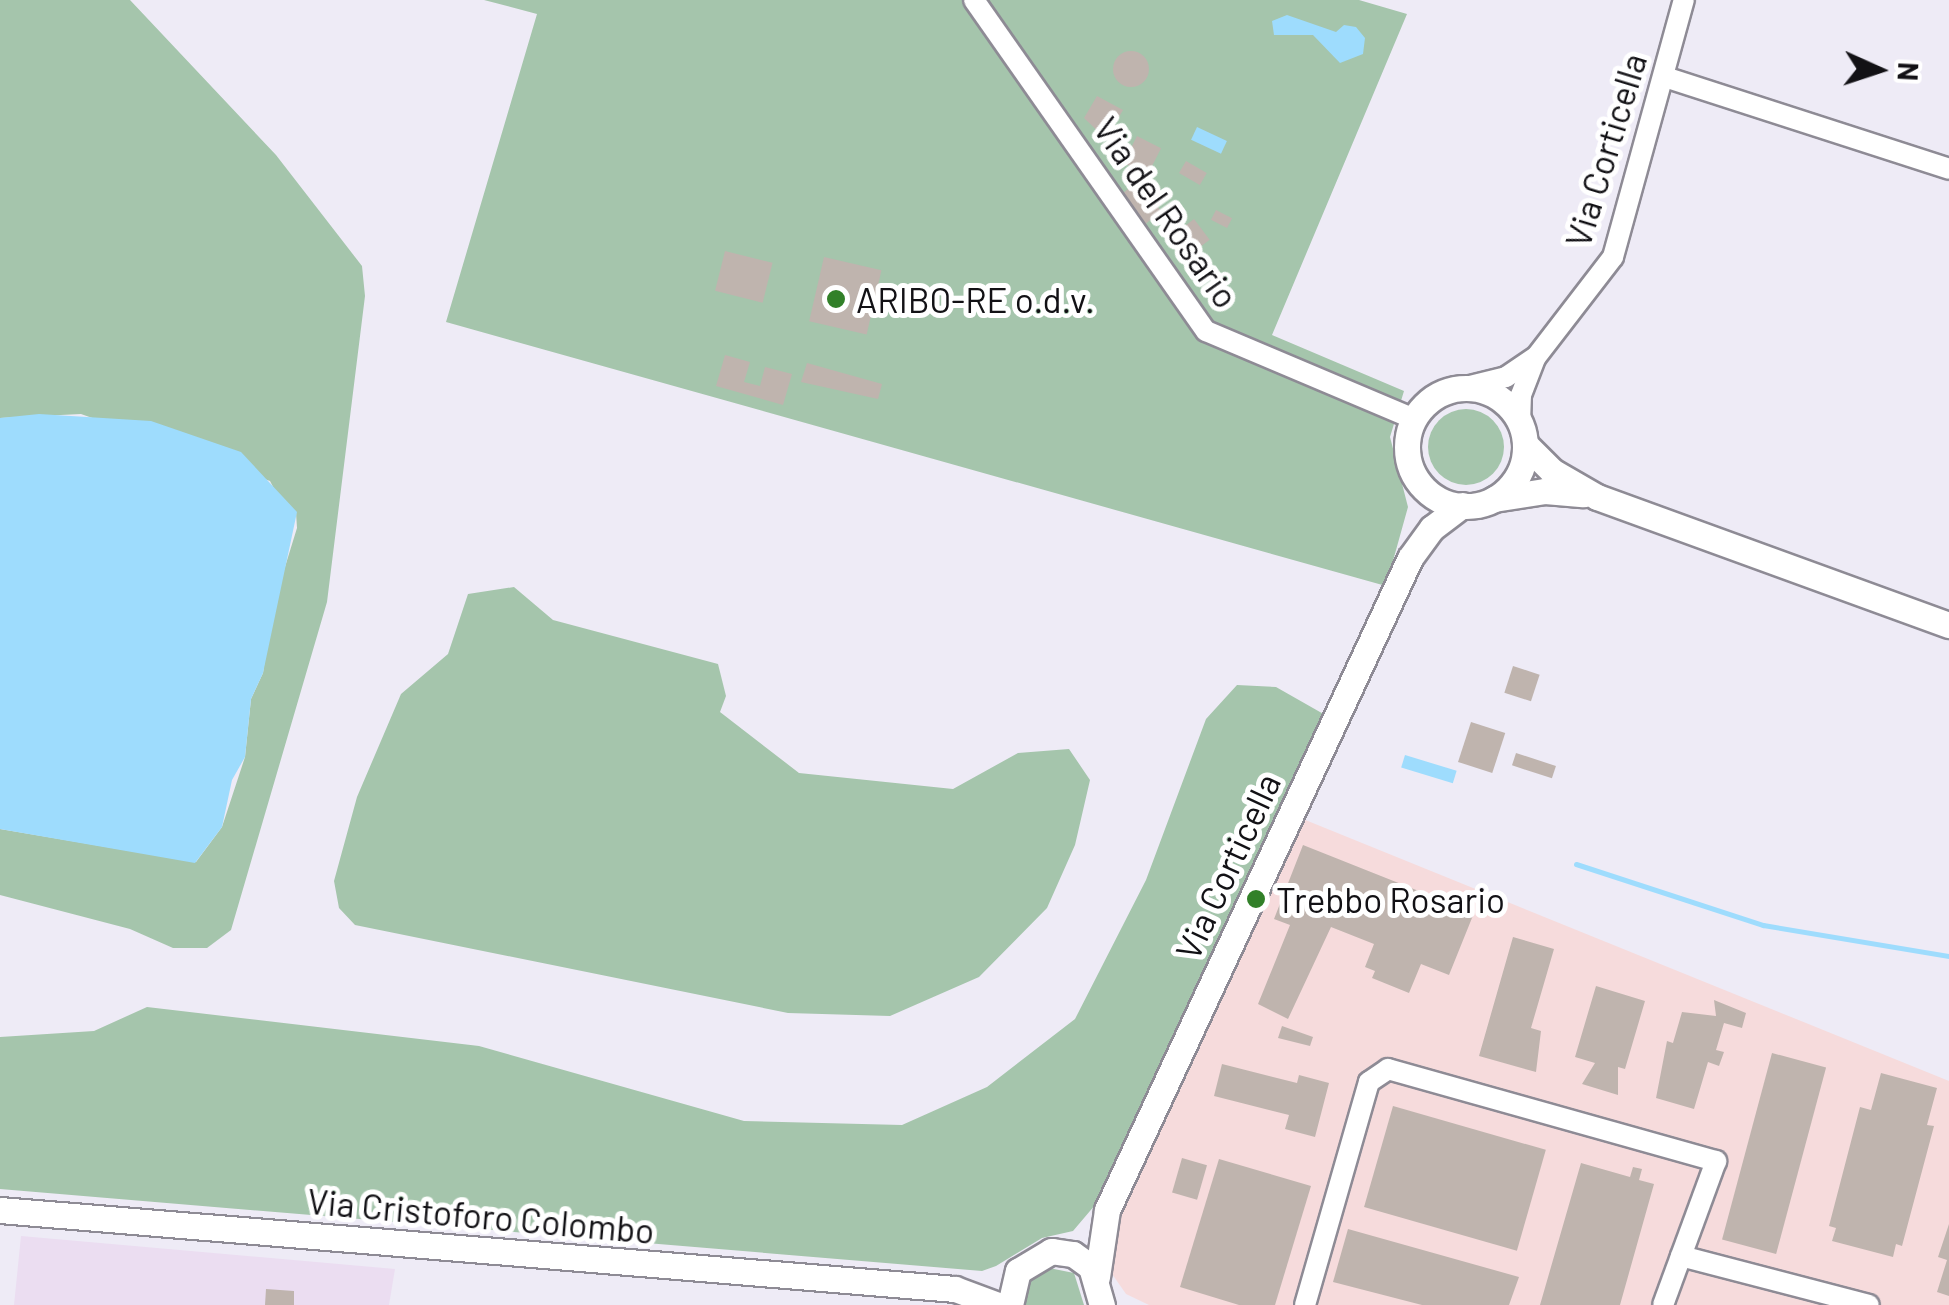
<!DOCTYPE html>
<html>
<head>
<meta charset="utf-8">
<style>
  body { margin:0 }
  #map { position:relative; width:1949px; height:1305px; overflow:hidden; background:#eeebf6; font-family:Barlow,sans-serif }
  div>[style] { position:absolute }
  .commercial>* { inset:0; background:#ebddf1 }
  .industrial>* { inset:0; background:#f6dbdc }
  .green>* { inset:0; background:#a5c5ac }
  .round { border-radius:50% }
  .water>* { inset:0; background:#9edcfd; transform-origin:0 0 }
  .stream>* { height:5px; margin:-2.5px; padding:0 2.5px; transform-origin:2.5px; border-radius:2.5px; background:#9edcfd }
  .building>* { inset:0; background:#bfb4ae; transform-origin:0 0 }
  .roads { filter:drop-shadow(2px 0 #8e8b95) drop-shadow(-2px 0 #8e8b95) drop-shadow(0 2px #8e8b95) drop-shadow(0 -2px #8e8b95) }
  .minor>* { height:20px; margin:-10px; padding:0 10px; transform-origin:10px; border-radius:10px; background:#fff }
  .major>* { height:25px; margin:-12.5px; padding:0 12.5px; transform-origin:12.5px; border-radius:12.5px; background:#fff }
  .major>.ring { margin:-12.5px; padding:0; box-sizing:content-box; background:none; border:25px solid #fff; border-radius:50% }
  .dots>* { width:28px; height:28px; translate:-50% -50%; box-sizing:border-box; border:5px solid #fff; border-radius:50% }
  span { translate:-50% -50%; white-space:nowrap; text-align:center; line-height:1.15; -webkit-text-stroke:10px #fff; paint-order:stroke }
  .street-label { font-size:35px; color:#121115 }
  .poi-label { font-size:35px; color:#121115 }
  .left { translate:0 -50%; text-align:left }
  .north { position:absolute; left:1829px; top:20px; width:100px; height:100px; -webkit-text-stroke:8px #fff; paint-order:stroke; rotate:93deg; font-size:28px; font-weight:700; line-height:40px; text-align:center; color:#121115 }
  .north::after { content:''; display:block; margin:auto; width:35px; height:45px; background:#121115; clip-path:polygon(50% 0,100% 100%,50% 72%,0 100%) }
</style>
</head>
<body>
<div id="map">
  <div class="commercial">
    <div style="clip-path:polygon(21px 1236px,395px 1269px,389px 1305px,14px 1305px)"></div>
  </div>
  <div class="industrial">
    <div style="clip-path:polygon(1298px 817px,1949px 1081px,1949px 1305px,1149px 1305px,1126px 1294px,1110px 1271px,1120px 1212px)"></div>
  </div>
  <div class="green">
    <div style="clip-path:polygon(0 0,130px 0,276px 155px,362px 266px,365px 296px,327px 602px,231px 930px,207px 948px,173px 948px,130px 929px,0 895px,0 829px,196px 862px,222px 827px,245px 757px,251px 699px,263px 673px,272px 609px,297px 528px,296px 512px,281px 502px,270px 481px,81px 414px,0 418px)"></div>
    <div style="clip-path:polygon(484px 0,1359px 0,1407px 14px,1272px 335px,1404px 391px,1390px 437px,1408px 507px,1386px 586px,446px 322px,537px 14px)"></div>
    <div class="round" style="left:1428px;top:409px;width:76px;height:76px"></div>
    <div style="clip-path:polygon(514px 587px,553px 620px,718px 664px,726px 696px,720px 712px,799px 773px,953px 789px,1018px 753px,1069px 749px,1090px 780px,1075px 845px,1047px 908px,979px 977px,890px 1016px,788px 1013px,355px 925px,339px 908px,334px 881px,357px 797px,401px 694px,448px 654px,468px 594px)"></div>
    <div style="clip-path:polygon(1237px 685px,1276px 687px,1327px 716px,1101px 1198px,1073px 1231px,1042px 1238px,996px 1266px,982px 1271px,0 1189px,0 1037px,94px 1031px,147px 1007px,479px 1046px,744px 1121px,902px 1125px,987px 1087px,1075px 1019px,1146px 880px,1206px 719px)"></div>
    <div style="clip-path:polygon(1044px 1267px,1074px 1273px,1084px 1305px,1022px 1305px,1027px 1280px)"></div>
  </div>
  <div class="water">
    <div style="clip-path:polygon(1287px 15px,1336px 32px,1344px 25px,1356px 27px,1365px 38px,1363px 54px,1340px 63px,1313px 35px,1274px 35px,1272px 21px)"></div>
    <div style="left:1197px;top:127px;width:33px;height:14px;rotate:25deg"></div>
    <div style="clip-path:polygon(39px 414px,151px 421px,241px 452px,297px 512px,263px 673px,251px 699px,245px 757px,232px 780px,222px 827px,195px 863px,0 829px,0 418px)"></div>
    <div style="left:1405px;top:755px;width:54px;height:13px;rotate:17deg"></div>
  </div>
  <div class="stream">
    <div style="left:1576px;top:864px;width:197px;rotate:18.1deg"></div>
    <div style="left:1763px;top:925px;width:189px;rotate:9.5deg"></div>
  </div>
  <div class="building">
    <div class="round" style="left:1113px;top:51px;width:36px;height:36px"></div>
    <div style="clip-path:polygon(1097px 96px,1123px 110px,1106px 139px,1084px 118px)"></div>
    <div style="left:1137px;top:136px;width:27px;height:30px;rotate:27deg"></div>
    <div style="left:1186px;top:161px;width:24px;height:14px;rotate:30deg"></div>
    <div style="left:1136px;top:182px;width:38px;height:21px;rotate:49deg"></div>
    <div style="left:1216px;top:210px;width:18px;height:11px;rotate:27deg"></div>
    <div style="left:1194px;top:219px;width:26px;height:31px;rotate:53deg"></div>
    <div style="left:725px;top:251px;width:49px;height:41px;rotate:14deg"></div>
    <div style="left:824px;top:257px;width:59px;height:66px;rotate:13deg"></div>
    <div style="clip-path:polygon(725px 355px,750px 362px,744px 382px,760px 386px,765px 367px,792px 374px,783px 405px,716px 386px)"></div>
    <div style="clip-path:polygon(807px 363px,882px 384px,878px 399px,801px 382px)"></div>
    <div style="left:1513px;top:666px;width:28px;height:28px;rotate:18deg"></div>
    <div style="left:1471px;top:722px;width:36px;height:42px;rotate:18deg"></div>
    <div style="left:1516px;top:753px;width:42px;height:13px;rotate:18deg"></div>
    <div style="clip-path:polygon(1303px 845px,1474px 913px,1449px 975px,1421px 964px,1409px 993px,1372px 978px,1375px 971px,1365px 967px,1374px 944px,1331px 927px,1288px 1019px,1258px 1004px,1290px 925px,1274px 919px)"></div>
    <div style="clip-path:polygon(1513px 937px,1554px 949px,1531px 1028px,1541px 1031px,1536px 1072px,1479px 1056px)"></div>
    <div style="clip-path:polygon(1596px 986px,1645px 1001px,1625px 1069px,1618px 1067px,1618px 1095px,1582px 1084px,1595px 1063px,1575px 1057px)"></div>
    <div style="clip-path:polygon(1714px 1000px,1746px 1013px,1742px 1028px,1724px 1023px,1716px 1050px,1724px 1052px,1719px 1066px,1708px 1062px,1694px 1109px,1656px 1098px,1667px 1041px,1673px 1043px,1682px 1012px,1716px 1016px)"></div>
    <div style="clip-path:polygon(1282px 1026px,1313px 1037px,1310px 1046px,1278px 1038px)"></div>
    <div style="left:1772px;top:1053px;width:56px;height:193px;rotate:15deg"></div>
    <div style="clip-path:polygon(1222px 1064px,1297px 1083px,1299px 1075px,1329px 1083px,1315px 1137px,1285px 1129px,1289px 1115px,1214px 1096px)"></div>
    <div style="clip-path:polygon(1881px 1073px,1937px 1088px,1927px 1125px,1934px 1126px,1902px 1246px,1896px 1244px,1893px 1257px,1832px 1241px,1836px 1228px,1829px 1226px,1860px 1107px,1871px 1110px)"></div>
    <div style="left:1393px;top:1106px;width:159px;height:105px;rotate:16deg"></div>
    <div style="left:1182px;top:1158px;width:26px;height:36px;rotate:16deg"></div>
    <div style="clip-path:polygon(1219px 1159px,1311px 1186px,1275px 1305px,1239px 1305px,1180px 1287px)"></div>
    <div style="clip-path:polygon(1581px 1163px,1630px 1177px,1633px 1167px,1642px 1169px,1639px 1180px,1654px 1184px,1620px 1305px,1540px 1305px)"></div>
    <div style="clip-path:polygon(1949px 1224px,1949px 1296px,1937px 1292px,1947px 1260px,1938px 1257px)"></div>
    <div style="clip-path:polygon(1348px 1229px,1519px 1277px,1509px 1305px,1422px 1305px,1333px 1282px)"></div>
    <div style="clip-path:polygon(266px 1289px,294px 1291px,294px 1305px,265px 1305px)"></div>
  </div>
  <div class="roads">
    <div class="minor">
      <div style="left:974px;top:0;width:404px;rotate:55deg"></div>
      <div style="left:1206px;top:331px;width:226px;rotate:22.9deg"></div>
      <div style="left:1665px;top:77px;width:299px;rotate:17.9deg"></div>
      <div style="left:1462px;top:388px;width:45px;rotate:-14deg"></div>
      <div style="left:1506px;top:377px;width:36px;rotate:-34deg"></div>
      <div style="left:1536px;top:357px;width:126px;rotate:-52.4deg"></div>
      <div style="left:1613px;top:257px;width:267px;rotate:-74.6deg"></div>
      <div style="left:1520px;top:423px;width:28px;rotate:-88deg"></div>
      <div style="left:1521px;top:395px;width:39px;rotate:-69deg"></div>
      <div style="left:1681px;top:1256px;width:194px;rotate:14.6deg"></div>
      <div style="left:1305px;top:1305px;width:232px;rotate:-74deg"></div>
      <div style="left:1369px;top:1082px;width:23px;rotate:-34deg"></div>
      <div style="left:1388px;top:1069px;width:341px;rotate:15.7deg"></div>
      <div style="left:1716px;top:1161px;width:153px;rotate:110.2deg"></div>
    </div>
    <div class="major">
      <div class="ring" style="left:1407px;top:388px;width:93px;height:93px"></div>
      <div style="left:1525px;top:444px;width:38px;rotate:45deg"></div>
      <div style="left:1552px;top:471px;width:52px;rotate:30deg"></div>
      <div style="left:1597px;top:497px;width:375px;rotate:20deg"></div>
      <div style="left:1494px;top:499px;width:52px;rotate:-8.9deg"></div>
      <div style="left:1545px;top:491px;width:38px;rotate:5deg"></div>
      <div style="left:0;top:1210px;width:958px;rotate:4.73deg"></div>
      <div style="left:955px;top:1289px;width:46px;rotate:20.4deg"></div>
      <div style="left:1097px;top:1277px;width:68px;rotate:-81.5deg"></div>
      <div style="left:1107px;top:1210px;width:719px;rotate:-65.07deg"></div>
      <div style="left:1410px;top:558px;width:37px;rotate:-54deg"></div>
      <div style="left:1432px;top:528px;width:38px;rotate:-37deg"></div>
      <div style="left:1010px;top:1305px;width:35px;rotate:-77deg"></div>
      <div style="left:1018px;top:1271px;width:39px;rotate:-31deg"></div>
      <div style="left:1051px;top:1251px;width:22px;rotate:8deg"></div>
      <div style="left:1073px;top:1254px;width:22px;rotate:36deg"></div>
      <div style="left:1091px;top:1267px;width:40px;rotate:74deg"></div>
    </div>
  </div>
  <div class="dots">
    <div style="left:836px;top:299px;background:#328029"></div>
    <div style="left:1256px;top:899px;background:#328029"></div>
  </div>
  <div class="street-label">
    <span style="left:1605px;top:150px;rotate:-73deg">Via Corticella</span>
    <span style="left:1167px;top:212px;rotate:55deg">Via del Rosario</span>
    <span style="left:1227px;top:866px;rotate:-65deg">Via Corticella</span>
    <span style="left:481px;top:1215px;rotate:5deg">Via Cristoforo Colombo</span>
  </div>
  <div class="poi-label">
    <span class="left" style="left:856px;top:299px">ARIBO-RE o.d.v.</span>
    <span class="left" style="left:1276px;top:899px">Trebbo Rosario</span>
  </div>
  <div class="north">N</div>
</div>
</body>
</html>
